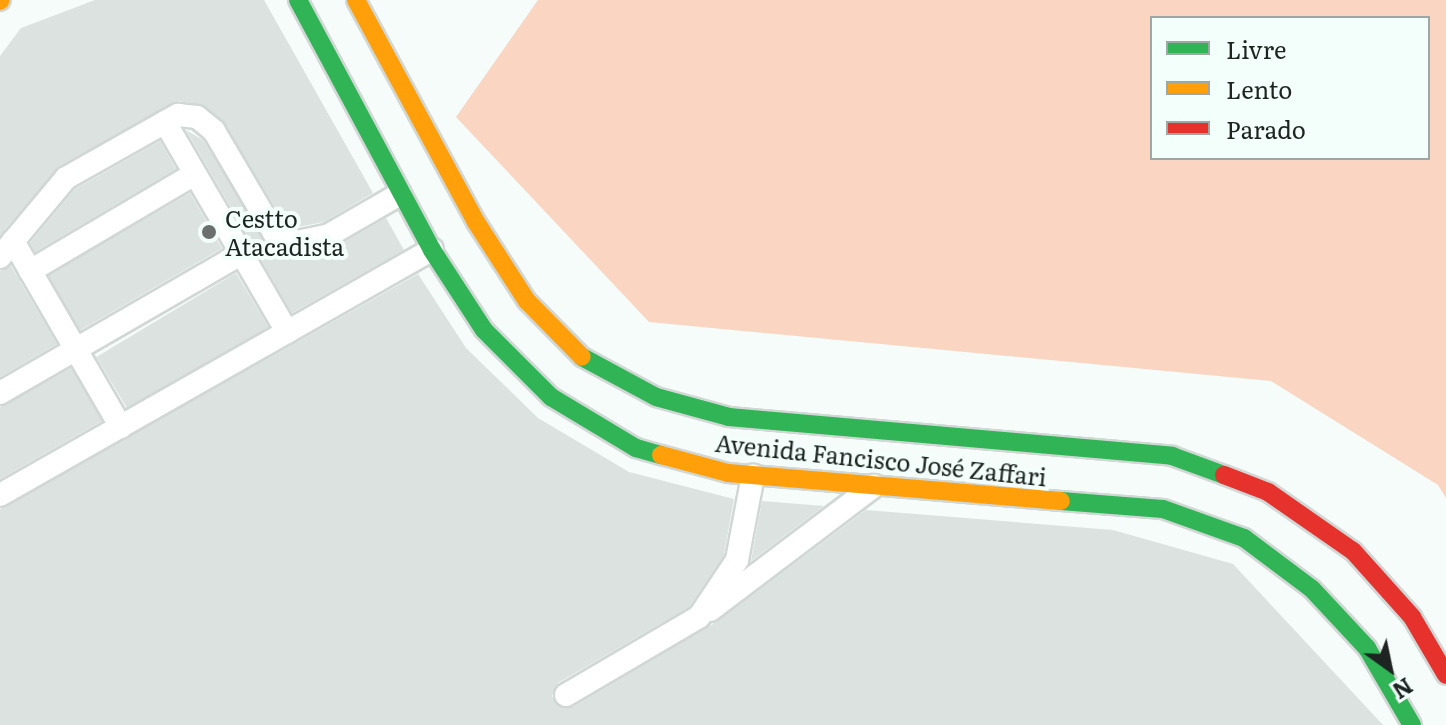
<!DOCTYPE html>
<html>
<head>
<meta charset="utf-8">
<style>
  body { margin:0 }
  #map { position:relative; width:1446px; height:725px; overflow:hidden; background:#f6fcf9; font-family:Literata,serif }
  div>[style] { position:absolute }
  .forest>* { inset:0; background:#fad5c1 }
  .building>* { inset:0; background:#dbe2df; transform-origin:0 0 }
  .roads { filter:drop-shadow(2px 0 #d1d7d5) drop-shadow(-2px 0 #d1d7d5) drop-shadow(0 2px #d1d7d5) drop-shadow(0 -2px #d1d7d5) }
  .lane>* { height:22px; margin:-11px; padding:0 11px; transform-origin:11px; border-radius:11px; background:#fefffe }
  .fast>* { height:18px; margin:-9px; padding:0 9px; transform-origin:9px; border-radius:9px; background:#30b455 }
  .slow>* { height:18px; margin:-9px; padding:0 9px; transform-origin:9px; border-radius:9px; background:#ff9f0a }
  .jam>* { height:18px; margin:-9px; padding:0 9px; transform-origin:9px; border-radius:9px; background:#e5322d }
  .dots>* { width:22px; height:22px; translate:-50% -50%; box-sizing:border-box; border:4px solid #f3fffa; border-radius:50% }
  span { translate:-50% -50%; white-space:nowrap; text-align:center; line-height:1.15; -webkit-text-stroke:8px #f3fffa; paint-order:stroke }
  .poi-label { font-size:24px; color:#1d2421 }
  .left { translate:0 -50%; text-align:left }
  .street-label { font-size:24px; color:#1d2421 }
  .legend { position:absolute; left:1150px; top:16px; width:280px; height:144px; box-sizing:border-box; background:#f3fffa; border:2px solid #9da7a3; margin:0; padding:10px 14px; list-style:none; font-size:24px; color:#1d2421 }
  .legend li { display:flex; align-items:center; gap:16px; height:40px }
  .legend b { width:40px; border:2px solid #9da7a3 }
  .north { position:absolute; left:1350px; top:629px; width:80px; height:80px; -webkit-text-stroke:6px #f3fffa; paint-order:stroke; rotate:147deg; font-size:22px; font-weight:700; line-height:32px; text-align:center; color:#1d2421 }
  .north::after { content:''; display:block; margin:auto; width:28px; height:36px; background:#1d2421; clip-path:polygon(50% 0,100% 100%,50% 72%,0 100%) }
</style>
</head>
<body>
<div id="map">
  <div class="forest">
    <div style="clip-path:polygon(evenodd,538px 0,1446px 0,1446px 498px,1438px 485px,1271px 381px,649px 322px,456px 117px,538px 0,1152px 18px,1428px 18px,1428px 158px,1152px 158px,1152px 18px)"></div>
  </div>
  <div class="building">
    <div style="clip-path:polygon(95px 0,264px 0,373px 193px,324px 222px,298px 227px,284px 222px,223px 121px,205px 106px,179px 101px,59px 166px,0 235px,0 56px,21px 28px)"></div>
    <div style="clip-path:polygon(186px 130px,203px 140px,269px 246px,299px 256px,332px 249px,386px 218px,404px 250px,292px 313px)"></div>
    <div style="clip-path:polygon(160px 141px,176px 169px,35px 252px,30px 243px,75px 189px)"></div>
    <div style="left:190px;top:193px;width:64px;height:164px;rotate:60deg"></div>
    <div style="clip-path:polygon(11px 266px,57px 344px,0 377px,0 271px)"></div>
    <div style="left:236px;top:273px;width:63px;height:163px;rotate:59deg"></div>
    <div style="clip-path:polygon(418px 274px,466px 348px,538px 418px,629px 472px,734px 499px,724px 555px,689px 607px,558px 683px,552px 696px,560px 707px,573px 707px,718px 621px,866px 510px,1113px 530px,1233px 564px,1383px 725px,0 725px,0 509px)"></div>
    <div style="clip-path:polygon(71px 368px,102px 421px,0 479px,0 407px)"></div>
    <div style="clip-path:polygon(762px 501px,824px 506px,751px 561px)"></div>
  </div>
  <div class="roads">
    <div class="lane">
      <div style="left:165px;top:122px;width:243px;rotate:59.8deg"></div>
      <div style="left:13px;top:241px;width:215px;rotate:59.9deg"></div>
      <div style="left:0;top:257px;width:103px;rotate:-50.1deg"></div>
      <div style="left:66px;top:178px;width:129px;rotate:-29.4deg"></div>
      <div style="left:178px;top:115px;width:19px;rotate:6deg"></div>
      <div style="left:197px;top:117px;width:22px;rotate:39deg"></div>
      <div style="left:214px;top:131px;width:118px;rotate:59.5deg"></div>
      <div style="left:274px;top:233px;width:25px;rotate:21deg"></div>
      <div style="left:297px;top:242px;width:33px;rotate:-12deg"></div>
      <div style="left:329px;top:235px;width:82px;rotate:-30deg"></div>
      <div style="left:30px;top:271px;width:191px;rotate:-30.5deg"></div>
      <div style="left:0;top:393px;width:278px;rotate:-30deg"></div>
      <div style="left:0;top:495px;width:497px;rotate:-29.6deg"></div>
      <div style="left:710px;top:610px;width:206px;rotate:-37.1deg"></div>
      <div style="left:566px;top:695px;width:154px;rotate:-30.4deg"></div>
      <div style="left:699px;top:617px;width:69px;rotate:-56.3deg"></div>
      <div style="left:737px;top:560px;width:86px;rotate:-79.3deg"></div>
    </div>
    <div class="fast">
      <div style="left:298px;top:0;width:284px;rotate:61.8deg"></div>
      <div style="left:432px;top:250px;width:95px;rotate:57deg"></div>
      <div style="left:484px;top:330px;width:95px;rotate:45deg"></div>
      <div style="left:551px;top:397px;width:99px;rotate:31deg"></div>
      <div style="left:636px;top:448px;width:26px;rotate:16deg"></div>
      <div style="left:582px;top:357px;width:84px;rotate:28.4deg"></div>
      <div style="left:656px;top:397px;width:76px;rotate:15.3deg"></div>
      <div style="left:729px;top:417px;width:445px;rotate:5deg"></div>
      <div style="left:1172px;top:456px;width:55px;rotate:20.1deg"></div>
      <div style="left:1061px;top:501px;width:102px;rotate:4.5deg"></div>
      <div style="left:1163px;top:509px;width:86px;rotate:19.7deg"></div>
      <div style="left:1244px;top:538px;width:85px;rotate:36.9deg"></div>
      <div style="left:1312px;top:589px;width:81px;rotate:47deg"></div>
      <div style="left:1367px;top:648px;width:89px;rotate:59.7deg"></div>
    </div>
    <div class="slow">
      <div style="left:356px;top:0;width:252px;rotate:61.6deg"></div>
      <div style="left:476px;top:222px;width:94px;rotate:57.2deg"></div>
      <div style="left:527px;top:301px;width:78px;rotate:45.5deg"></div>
      <div style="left:0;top:1px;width:1px;rotate:-45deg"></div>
      <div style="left:661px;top:455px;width:69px;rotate:15deg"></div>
      <div style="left:728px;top:473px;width:334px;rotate:4.8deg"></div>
    </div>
    <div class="jam">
      <div style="left:1224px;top:475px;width:47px;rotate:21.1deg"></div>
      <div style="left:1268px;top:492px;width:103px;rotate:34.8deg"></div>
      <div style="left:1353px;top:551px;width:89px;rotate:48.2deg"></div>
      <div style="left:1412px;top:617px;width:67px;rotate:59.6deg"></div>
    </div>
  </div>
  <div class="dots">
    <div style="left:209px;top:232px;background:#69706d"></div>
  </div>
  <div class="poi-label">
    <span class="left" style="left:225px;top:232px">Cestto<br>Atacadista</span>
  </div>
  <div class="street-label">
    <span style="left:881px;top:459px;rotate:6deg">Avenida Fancisco José Zaffari</span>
  </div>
  <ul class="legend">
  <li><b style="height:10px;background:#30b455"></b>Livre</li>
  <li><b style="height:10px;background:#ff9f0a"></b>Lento</li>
  <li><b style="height:10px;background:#e5322d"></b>Parado</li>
  </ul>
  <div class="north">N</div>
</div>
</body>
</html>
